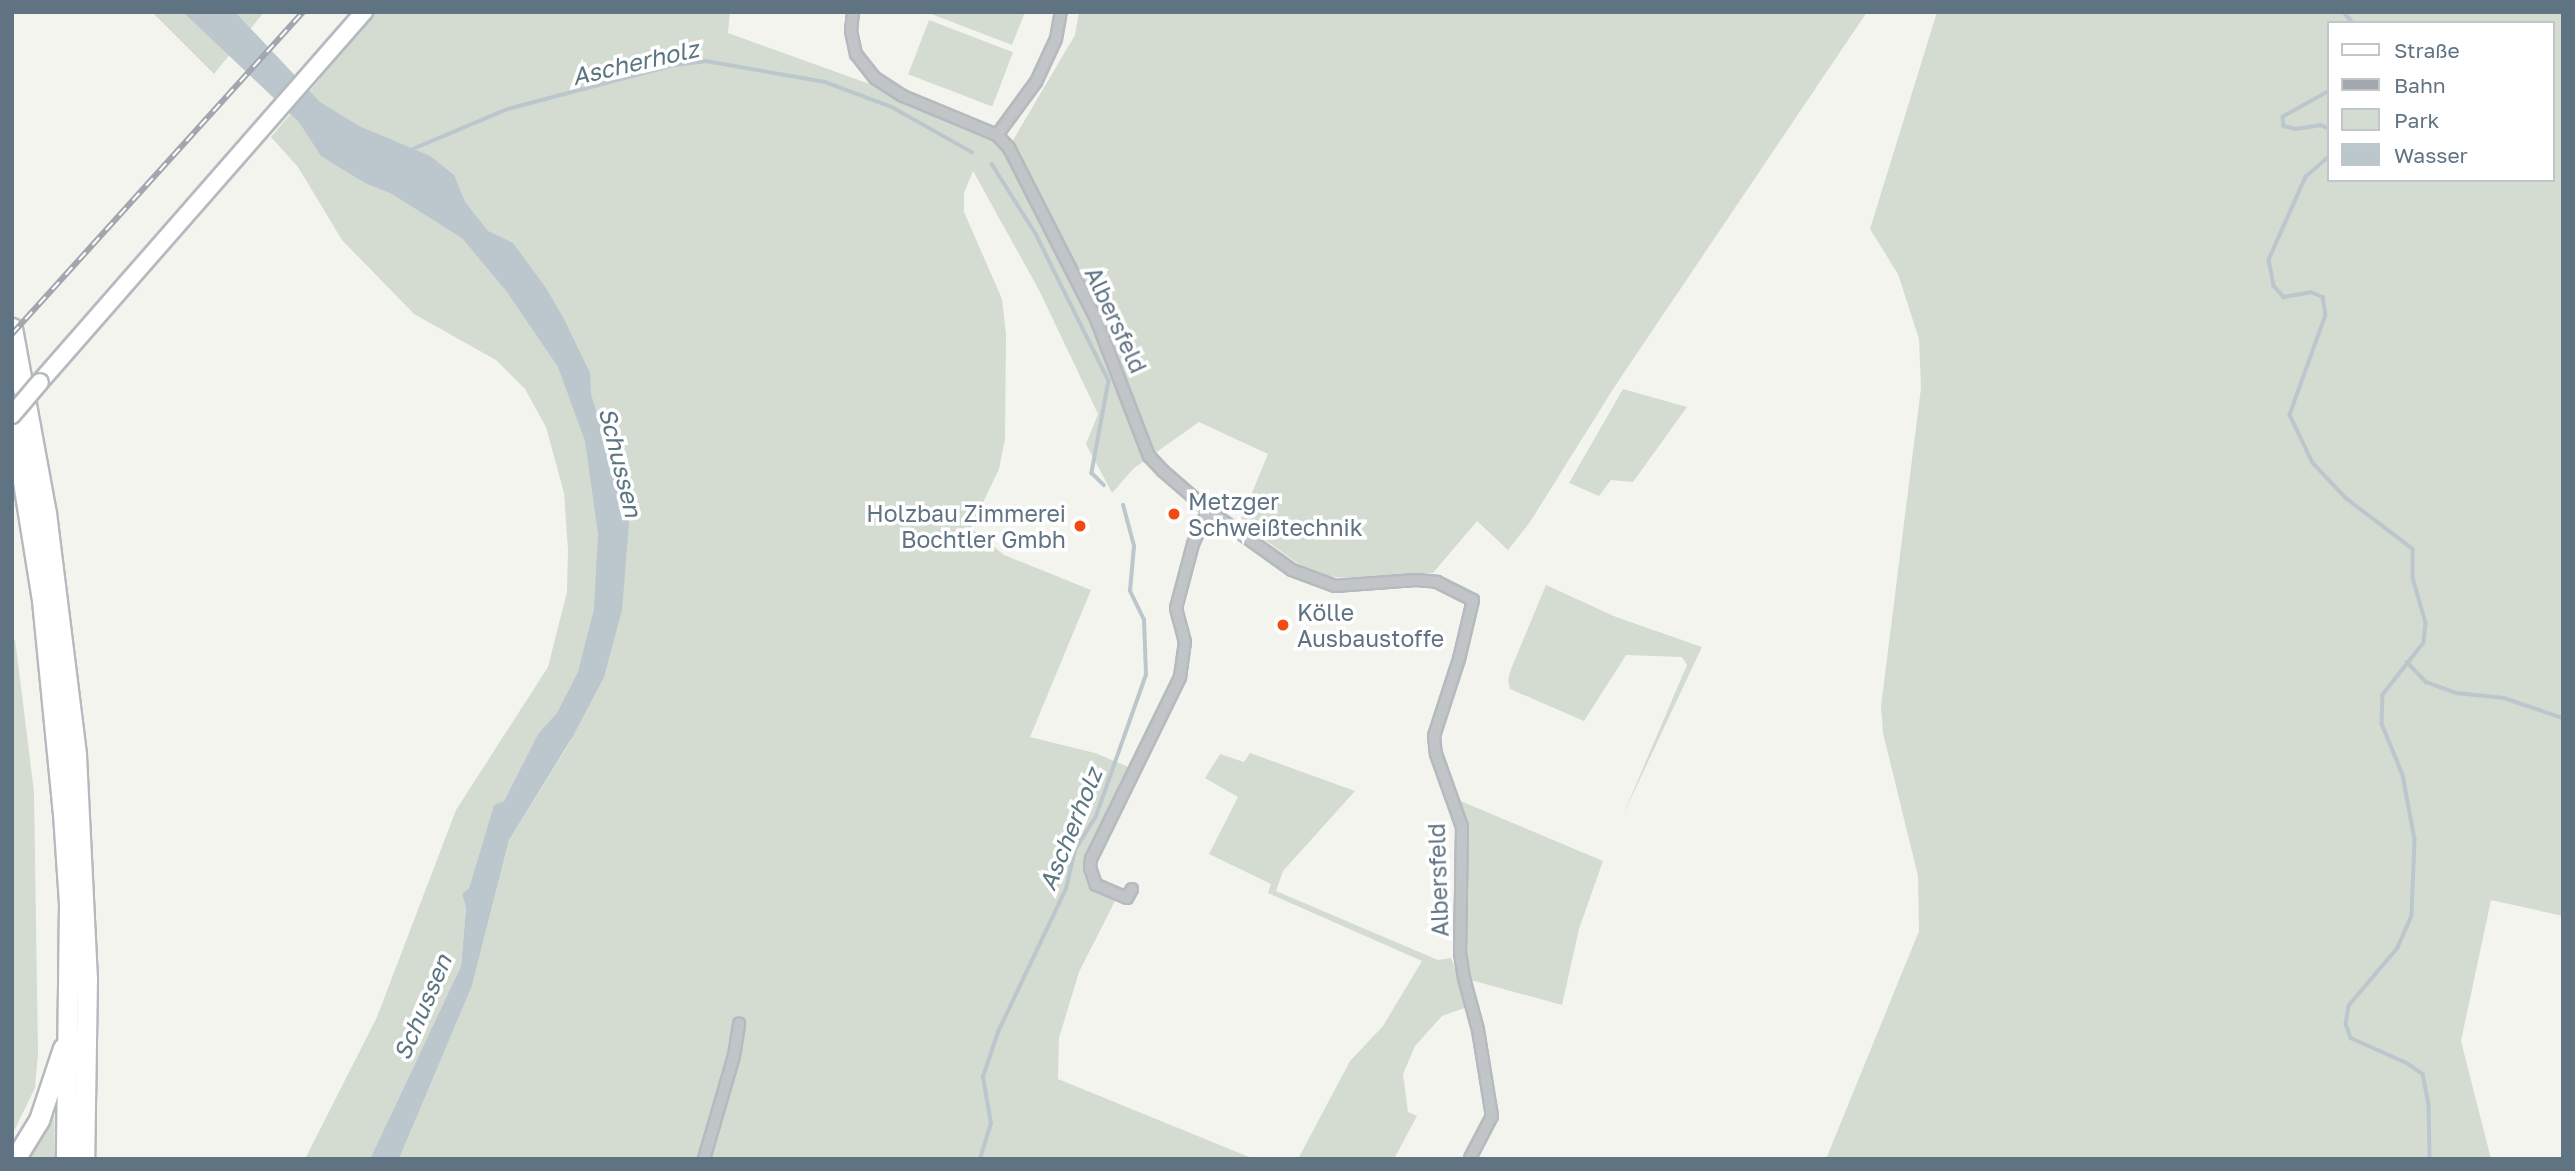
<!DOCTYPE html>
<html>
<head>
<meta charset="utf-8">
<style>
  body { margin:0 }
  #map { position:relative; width:2575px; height:1171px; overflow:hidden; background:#f4f4ef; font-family:"Golos Text",sans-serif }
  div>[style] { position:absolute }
  .green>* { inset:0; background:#d4dbd0; transform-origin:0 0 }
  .water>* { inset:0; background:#bbc7cc }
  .stream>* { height:3.5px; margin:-1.75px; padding:0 1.75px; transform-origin:1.75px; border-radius:1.75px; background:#bbc7cc }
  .roads { filter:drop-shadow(2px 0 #b5babf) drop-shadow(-2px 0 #b5babf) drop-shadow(0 2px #b5babf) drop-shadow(0 -2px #b5babf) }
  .street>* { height:10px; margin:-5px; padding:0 5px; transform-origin:5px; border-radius:5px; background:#c1c5c8 }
  .secondary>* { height:16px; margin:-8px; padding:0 8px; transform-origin:8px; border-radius:8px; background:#fff }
  .highway>* { height:19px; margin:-9.5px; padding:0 9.5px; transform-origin:9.5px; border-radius:9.5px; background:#fff }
  .rail>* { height:6px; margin-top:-3px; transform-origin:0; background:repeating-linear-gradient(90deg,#fff 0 10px,#a1a7ad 0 20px); box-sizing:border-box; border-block:2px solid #a1a7ad }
  .bridges { filter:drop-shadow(2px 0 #b5babf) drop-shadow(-2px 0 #b5babf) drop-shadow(0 2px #b5babf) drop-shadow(0 -2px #b5babf) }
  .secondary-bridge>* { height:16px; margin:-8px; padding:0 8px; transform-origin:8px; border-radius:8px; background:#fff }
  .dots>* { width:19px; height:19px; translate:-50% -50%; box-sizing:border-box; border:4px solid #fff; border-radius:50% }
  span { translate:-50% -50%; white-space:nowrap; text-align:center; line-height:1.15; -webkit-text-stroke:7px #fff; paint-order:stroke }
  .street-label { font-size:23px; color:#607383 }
  .poi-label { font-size:23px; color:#607383 }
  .left { translate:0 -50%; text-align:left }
  .right { translate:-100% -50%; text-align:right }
  .water-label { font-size:24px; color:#5b7681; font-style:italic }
  .frame { position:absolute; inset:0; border:14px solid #607383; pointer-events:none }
  .legend { position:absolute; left:2327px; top:21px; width:228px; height:161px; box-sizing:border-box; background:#fff; border:2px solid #bfc7cd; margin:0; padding:9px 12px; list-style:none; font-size:21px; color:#607383 }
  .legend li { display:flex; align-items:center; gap:14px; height:35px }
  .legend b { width:35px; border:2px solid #bfc7cd }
</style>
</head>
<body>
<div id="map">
  <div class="green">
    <div style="clip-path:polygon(152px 12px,264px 12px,214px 74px)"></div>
    <div style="clip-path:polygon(364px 12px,730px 12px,728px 33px,903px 96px,997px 135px,1009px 147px,1075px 35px,1079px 12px,1867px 12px,1615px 386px,1530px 522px,1508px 550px,1477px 521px,1433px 573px,1347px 578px,1314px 575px,1240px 522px,1268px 454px,1199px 422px,1134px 468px,1112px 493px,1086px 444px,1098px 414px,1039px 290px,973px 171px,964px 193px,964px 212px,1002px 299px,1006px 334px,1005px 439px,999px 469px,971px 528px,1004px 555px,1091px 590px,1030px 737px,1095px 753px,1136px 770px,1091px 859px,1091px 878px,1118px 895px,1079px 972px,1059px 1038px,1058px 1079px,1254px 1159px,399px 1159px,472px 986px,509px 840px,572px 739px,538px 734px,504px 801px,494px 806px,469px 888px,462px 894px,466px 908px,461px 966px,370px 1159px,305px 1159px,377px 1017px,456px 810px,548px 667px,567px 592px,568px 550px,564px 493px,546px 427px,525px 389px,496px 360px,414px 314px,342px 240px,298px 167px,271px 137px,320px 79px,306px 77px)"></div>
    <div style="clip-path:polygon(926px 12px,1025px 12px,1012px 45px)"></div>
    <div style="clip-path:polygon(evenodd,1937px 12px,2563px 12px,2563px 916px,2491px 900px,2461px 1041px,2491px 1159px,1826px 1159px,1919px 931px,1918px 876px,1883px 733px,1881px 706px,1921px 388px,1919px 339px,1898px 274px,1870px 229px,1937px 12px,2328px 23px,2552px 23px,2552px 180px,2328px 180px,2328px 23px)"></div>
    <div style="left:929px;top:20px;width:90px;height:58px;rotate:21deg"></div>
    <div style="clip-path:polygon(1623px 389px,1687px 407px,1633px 482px,1611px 480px,1599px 496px,1569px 483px)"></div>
    <div style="clip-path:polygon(1546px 585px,1616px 617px,1702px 647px,1623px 815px,1687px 665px,1682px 657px,1626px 655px,1584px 721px,1510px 689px,1508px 680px,1511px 669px)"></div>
    <div style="clip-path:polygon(15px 639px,34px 792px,38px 1054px,35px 1088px,12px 1135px,12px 645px)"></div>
    <div style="clip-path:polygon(1250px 753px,1355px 791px,1283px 871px,1276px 891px,1438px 960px,1451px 958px,1470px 1006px,1442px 1016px,1415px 1046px,1403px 1074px,1408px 1112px,1417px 1116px,1394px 1159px,1298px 1159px,1350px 1061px,1383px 1026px,1422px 961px,1268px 893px,1271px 884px,1209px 854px,1238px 797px,1205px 778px,1220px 754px,1244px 762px)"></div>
    <div style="clip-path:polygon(1458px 800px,1603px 861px,1579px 929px,1562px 1005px,1467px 979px,1462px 950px,1469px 844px)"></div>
    <div style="clip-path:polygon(54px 1100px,55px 1159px,27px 1159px,39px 1140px)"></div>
  </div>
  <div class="water">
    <div style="clip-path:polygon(183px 12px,235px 12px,320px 102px,359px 126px,430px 156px,454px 175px,465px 202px,488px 231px,513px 243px,546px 288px,563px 317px,590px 373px,591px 394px,629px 523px,622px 610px,604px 677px,572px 738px,509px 840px,472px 986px,399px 1159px,370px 1159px,461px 966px,466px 908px,462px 894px,469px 888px,494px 805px,504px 801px,538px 734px,557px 713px,578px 672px,594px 609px,598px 534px,585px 441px,558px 367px,507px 292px,462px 238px,392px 194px,365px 183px,321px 156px,299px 122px)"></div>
  </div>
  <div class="stream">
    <div style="left:2344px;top:12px;width:14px;rotate:51deg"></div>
    <div style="left:2328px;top:92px;width:51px;rotate:150.9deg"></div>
    <div style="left:2283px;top:117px;width:9px;rotate:84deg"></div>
    <div style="left:2284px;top:126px;width:12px;rotate:14deg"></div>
    <div style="left:2296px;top:129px;width:24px;rotate:-9deg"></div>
    <div style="left:2320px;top:125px;width:9px;rotate:21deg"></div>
    <div style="left:408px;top:151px;width:108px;rotate:-22.8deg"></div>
    <div style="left:508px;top:109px;width:173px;rotate:-14.8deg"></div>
    <div style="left:675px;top:65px;width:31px;rotate:-7deg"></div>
    <div style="left:706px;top:61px;width:121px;rotate:10deg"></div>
    <div style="left:825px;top:82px;width:72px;rotate:20.5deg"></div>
    <div style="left:892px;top:107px;width:92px;rotate:29.4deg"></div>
    <div style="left:2328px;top:158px;width:29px;rotate:139deg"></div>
    <div style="left:2306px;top:177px;width:91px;rotate:114deg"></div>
    <div style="left:2269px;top:260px;width:26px;rotate:79deg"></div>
    <div style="left:2274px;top:286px;width:15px;rotate:48deg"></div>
    <div style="left:2284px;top:297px;width:27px;rotate:-10deg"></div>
    <div style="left:2311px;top:292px;width:13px;rotate:23deg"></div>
    <div style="left:2323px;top:297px;width:18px;rotate:81deg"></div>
    <div style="left:2326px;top:315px;width:106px;rotate:109.8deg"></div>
    <div style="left:2290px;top:415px;width:53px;rotate:64.4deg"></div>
    <div style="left:2313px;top:463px;width:48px;rotate:46.7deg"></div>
    <div style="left:2346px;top:498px;width:84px;rotate:37.3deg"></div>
    <div style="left:2413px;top:549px;width:29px;rotate:90deg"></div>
    <div style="left:2413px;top:578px;width:47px;rotate:73.9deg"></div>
    <div style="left:2426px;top:623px;width:20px;rotate:96deg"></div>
    <div style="left:2424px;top:643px;width:66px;rotate:128.3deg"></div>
    <div style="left:2383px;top:695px;width:29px;rotate:92deg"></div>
    <div style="left:2382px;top:724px;width:55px;rotate:67.6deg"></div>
    <div style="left:2403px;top:775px;width:66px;rotate:79.5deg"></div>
    <div style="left:2415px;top:840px;width:76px;rotate:92.3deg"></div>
    <div style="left:2412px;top:916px;width:35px;rotate:114deg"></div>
    <div style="left:2398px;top:948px;width:76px;rotate:130.2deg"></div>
    <div style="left:2349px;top:1006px;width:18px;rotate:99deg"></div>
    <div style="left:2346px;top:1024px;width:15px;rotate:70deg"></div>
    <div style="left:2351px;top:1038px;width:61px;rotate:24.1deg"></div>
    <div style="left:2407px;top:1063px;width:19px;rotate:35deg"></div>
    <div style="left:2423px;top:1074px;width:32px;rotate:79deg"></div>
    <div style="left:2429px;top:1105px;width:54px;rotate:88.9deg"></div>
    <div style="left:992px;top:164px;width:83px;rotate:57.8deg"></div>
    <div style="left:1036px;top:234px;width:164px;rotate:63.6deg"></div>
    <div style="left:1109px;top:381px;width:94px;rotate:100.5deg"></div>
    <div style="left:1092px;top:473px;width:17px;rotate:45deg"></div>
    <div style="left:2407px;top:662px;width:28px;rotate:46deg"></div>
    <div style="left:2426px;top:682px;width:33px;rotate:20deg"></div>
    <div style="left:2457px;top:693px;width:47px;rotate:6.1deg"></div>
    <div style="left:2504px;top:698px;width:62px;rotate:18.7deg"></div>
    <div style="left:980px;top:1159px;width:37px;rotate:-73deg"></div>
    <div style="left:991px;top:1124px;width:48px;rotate:-99.7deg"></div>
    <div style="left:983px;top:1077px;width:47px;rotate:-71.6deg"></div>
    <div style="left:998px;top:1032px;width:158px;rotate:-64.6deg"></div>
    <div style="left:1066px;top:889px;width:40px;rotate:-77deg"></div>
    <div style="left:1075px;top:850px;width:40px;rotate:-58deg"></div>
    <div style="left:1096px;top:816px;width:150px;rotate:-70.5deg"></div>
    <div style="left:1146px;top:675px;width:55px;rotate:-92.1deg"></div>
    <div style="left:1144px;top:620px;width:32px;rotate:-116deg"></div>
    <div style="left:1130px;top:591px;width:45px;rotate:-84.9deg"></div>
    <div style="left:1134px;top:546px;width:42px;rotate:-105deg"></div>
  </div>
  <div class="roads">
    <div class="street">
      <div style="left:853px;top:12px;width:19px;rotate:96deg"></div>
      <div style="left:851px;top:31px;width:24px;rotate:78deg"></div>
      <div style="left:856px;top:54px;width:31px;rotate:52deg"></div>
      <div style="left:875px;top:78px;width:33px;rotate:33deg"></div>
      <div style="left:903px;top:96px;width:102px;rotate:22.5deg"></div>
      <div style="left:997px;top:135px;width:18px;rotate:47deg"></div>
      <div style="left:1009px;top:148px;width:192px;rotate:63deg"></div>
      <div style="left:1096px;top:319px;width:147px;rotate:68.9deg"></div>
      <div style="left:1149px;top:456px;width:21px;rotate:47deg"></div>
      <div style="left:1163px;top:471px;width:60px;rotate:40.9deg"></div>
      <div style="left:1208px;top:510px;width:103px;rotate:35.5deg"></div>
      <div style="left:1292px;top:570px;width:46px;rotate:20.4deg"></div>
      <div style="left:1335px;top:586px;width:81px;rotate:-4.2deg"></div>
      <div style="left:1416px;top:580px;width:21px;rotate:5deg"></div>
      <div style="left:1437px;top:582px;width:40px;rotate:26.6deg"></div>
      <div style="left:1473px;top:600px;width:61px;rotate:103.3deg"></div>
      <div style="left:1459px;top:659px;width:81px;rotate:108deg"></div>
      <div style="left:1434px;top:736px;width:18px;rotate:84deg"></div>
      <div style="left:1436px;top:754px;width:77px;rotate:70.4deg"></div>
      <div style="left:1462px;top:827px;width:126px;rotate:90.9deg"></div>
      <div style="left:1460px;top:953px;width:25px;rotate:81deg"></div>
      <div style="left:1464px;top:978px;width:54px;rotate:74.9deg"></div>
      <div style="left:1478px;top:1030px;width:87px;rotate:80.8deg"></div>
      <div style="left:1492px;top:1116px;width:47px;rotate:117.6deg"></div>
      <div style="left:997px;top:135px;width:66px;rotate:-53.7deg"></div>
      <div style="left:1036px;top:82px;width:47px;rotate:-65.1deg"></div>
      <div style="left:1056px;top:39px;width:27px;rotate:-80deg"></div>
      <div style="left:1132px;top:889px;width:10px;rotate:119deg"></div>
      <div style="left:1127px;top:898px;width:34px;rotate:-157deg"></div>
      <div style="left:1096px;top:885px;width:18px;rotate:-109deg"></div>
      <div style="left:1090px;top:868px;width:9px;rotate:-84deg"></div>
      <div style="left:1091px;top:859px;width:203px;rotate:-63.9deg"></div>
      <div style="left:1180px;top:677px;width:35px;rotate:-82deg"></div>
      <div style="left:1185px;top:642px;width:35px;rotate:-105deg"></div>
      <div style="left:1176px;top:608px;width:66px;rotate:-75.1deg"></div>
      <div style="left:1193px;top:544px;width:37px;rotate:-66deg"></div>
      <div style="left:704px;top:1159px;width:107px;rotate:-73.8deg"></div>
      <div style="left:734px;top:1056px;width:33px;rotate:-81deg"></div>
    </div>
    <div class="secondary">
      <div style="left:40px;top:382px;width:492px;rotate:-48.8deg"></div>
    </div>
    <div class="highway">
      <div style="left:12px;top:328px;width:188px;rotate:79.6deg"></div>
      <div style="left:46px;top:513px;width:244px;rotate:82.9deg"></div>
      <div style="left:76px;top:755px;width:223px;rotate:87.2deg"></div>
      <div style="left:87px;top:978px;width:181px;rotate:90.9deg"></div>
      <div style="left:12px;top:413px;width:189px;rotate:80.9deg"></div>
      <div style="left:42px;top:600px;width:214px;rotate:84.4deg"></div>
      <div style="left:63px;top:813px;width:91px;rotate:86.2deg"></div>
      <div style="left:69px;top:904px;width:255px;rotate:90.7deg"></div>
      <div style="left:15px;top:1159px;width:46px;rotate:-58.4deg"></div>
      <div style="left:39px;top:1120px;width:76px;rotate:-71.6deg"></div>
    </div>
  </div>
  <div class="rail">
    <div style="left:12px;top:334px;width:434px;rotate:-47.9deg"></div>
  </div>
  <div class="bridges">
    <div class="secondary-bridge">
      <div style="left:12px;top:415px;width:43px;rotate:-49.7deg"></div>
    </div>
  </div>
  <div class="dots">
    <div style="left:1174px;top:514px;background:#f14a12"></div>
    <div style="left:1080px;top:526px;background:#f14a12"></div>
    <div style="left:1283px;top:625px;background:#f14a12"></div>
  </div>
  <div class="street-label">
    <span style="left:1116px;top:320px;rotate:65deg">Albersfeld</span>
    <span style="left:1438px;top:880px;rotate:-92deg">Albersfeld</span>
  </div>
  <div class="poi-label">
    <span class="left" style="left:1188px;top:514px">Metzger<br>Schweißtechnik</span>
    <span class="right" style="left:1066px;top:526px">Holzbau Zimmerei<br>Bochtler Gmbh</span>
    <span class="left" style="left:1297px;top:625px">Kölle<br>Ausbaustoffe</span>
  </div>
  <div class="water-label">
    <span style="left:635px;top:62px;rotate:-13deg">Ascherholz</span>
    <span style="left:621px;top:462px;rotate:76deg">Schussen</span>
    <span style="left:1070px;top:829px;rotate:-68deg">Ascherholz</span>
    <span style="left:422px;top:1007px;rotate:-67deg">Schussen</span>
  </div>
  <div class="frame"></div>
  <ul class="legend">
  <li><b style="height:9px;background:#fff"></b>Straße</li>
  <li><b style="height:9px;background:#a1a7ad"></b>Bahn</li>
  <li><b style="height:19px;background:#d4dbd0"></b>Park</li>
  <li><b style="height:19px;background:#bbc7cc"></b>Wasser</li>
  </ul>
</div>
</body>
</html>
